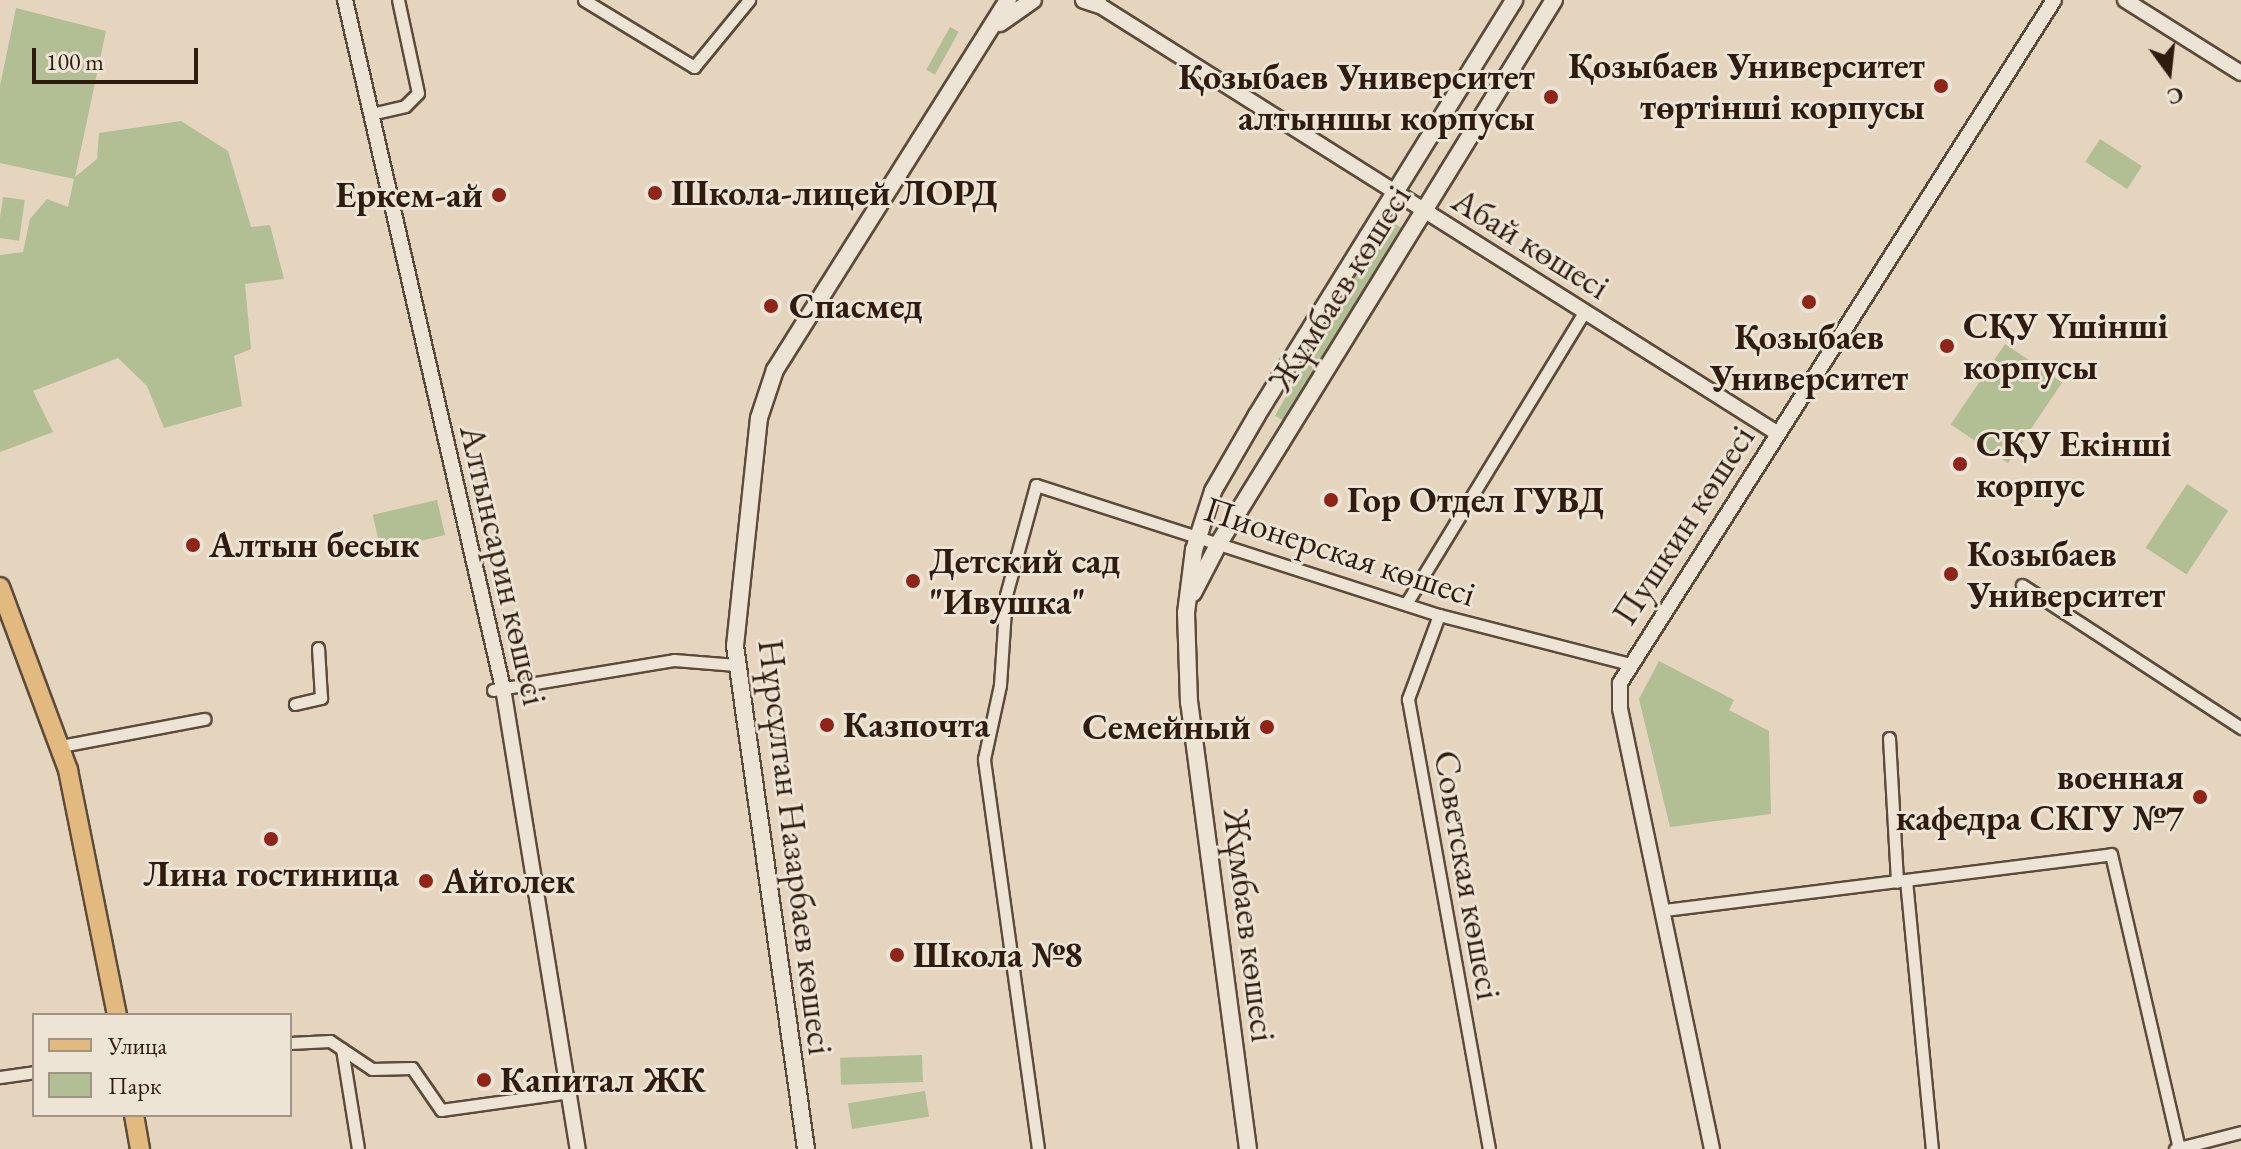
<!DOCTYPE html>
<html>
<head>
<meta charset="utf-8">
<style>
  body { margin:0 }
  #map { position:relative; width:2241px; height:1149px; overflow:hidden; background:#e5d5be; font-family:"EB Garamond",serif }
  div>[style] { position:absolute }
  .green>* { inset:0; background:#b2be93; transform-origin:0 0 }
  .roads { filter:drop-shadow(2px 0 #5c4a3a) drop-shadow(-2px 0 #5c4a3a) drop-shadow(0 2px #5c4a3a) drop-shadow(0 -2px #5c4a3a) }
  .minor>* { height:11px; margin:-5.5px; padding:0 5.5px; transform-origin:5.5px; border-radius:5.5px; background:#eee4d5 }
  .tertiary>* { height:14px; margin:-7px; padding:0 7px; transform-origin:7px; border-radius:7px; background:#eee4d5 }
  .secondary>* { height:16px; margin:-8px; padding:0 8px; transform-origin:8px; border-radius:8px; background:#eee4d5 }
  .primary>* { height:18px; margin:-9px; padding:0 9px; transform-origin:9px; border-radius:9px; background:#e2ba7f }
  .dots>* { width:22px; height:22px; translate:-50% -50%; box-sizing:border-box; border:4px solid #eee4d5; border-radius:50% }
  span { translate:-50% -50%; white-space:nowrap; text-align:center; line-height:1.15; -webkit-text-stroke:6px #eee4d5; paint-order:stroke }
  .poi-label { font-size:36px; color:#2f1c0e; font-weight:700 }
  .right { translate:-100% -50%; text-align:right }
  .left { translate:0 -50%; text-align:left }
  .street-label { font-size:36px; color:#2f1c0e }
  .legend { position:absolute; left:32px; top:1013px; width:260px; height:104px; box-sizing:border-box; background:#eee4d5; border:2px solid #a29485; margin:0; padding:10px 14px; list-style:none; font-size:24px; color:#2f1c0e }
  .legend li { display:flex; align-items:center; gap:16px; height:40px }
  .legend b { width:40px; border:2px solid #a29485 }
  .north { position:absolute; left:2129px; top:32px; width:80px; height:80px; -webkit-text-stroke:6px #eee4d5; paint-order:stroke; rotate:165deg; font-size:22px; font-weight:700; line-height:32px; text-align:center; color:#2f1c0e }
  .north::after { content:''; display:block; margin:auto; width:28px; height:36px; background:#2f1c0e; clip-path:polygon(50% 0,100% 100%,50% 72%,0 100%) }
  .scale { position:absolute; left:32px; top:48px; width:166px; height:36px; box-sizing:border-box; border:4px solid #2f1c0e; border-top:0; padding-left:10px; font-size:24px; line-height:28px; white-space:nowrap; color:#2f1c0e; -webkit-text-stroke:6px #eee4d5; paint-order:stroke }
</style>
</head>
<body>
<div id="map">
  <div class="green">
    <div style="clip-path:polygon(16px 8px,106px 31px,75px 177px,97px 159px,99px 133px,181px 121px,228px 151px,251px 227px,270px 225px,284px 279px,245px 284px,251px 349px,234px 356px,242px 406px,164px 428px,147px 386px,118px 358px,33px 391px,53px 432px,0 452px,0 255px,23px 252px,30px 219px,47px 199px,68px 207px,74px 179px,0 163px,0 86px)"></div>
    <div style="left:950px;top:27px;width:10px;height:49px;rotate:29deg"></div>
    <div style="left:2100px;top:139px;width:50px;height:27px;rotate:33deg"></div>
    <div style="left:3px;top:197px;width:22px;height:41px;rotate:8deg"></div>
    <div style="left:1388px;top:220px;width:16px;height:226px;rotate:30deg"></div>
    <div style="left:2005px;top:344px;width:69px;height:97px;rotate:34deg"></div>
    <div style="left:2187px;top:484px;width:49px;height:76px;rotate:33deg"></div>
    <div style="left:437px;top:500px;width:36px;height:66px;rotate:77deg"></div>
    <div style="clip-path:polygon(1659px 661px,1734px 700px,1729px 710px,1769px 731px,1771px 814px,1670px 827px,1639px 699px)"></div>
    <div style="left:922px;top:1055px;width:27px;height:82px;rotate:88deg"></div>
    <div style="left:925px;top:1091px;width:26px;height:78px;rotate:81deg"></div>
  </div>
  <div class="roads">
    <div class="minor">
      <div style="left:584px;top:0;width:129px;rotate:31.3deg"></div>
      <div style="left:694px;top:67px;width:87px;rotate:-50.6deg"></div>
      <div style="left:371px;top:114px;width:35px;rotate:-13deg"></div>
      <div style="left:405px;top:106px;width:18px;rotate:-45deg"></div>
      <div style="left:418px;top:93px;width:95px;rotate:-102.1deg"></div>
      <div style="left:2022px;top:585px;width:262px;rotate:33.1deg"></div>
      <div style="left:1406px;top:604px;width:342px;rotate:-58.6deg"></div>
      <div style="left:1439px;top:615px;width:90px;rotate:110.3deg"></div>
      <div style="left:1408px;top:699px;width:457px;rotate:79.8deg"></div>
      <div style="left:493px;top:690px;width:183px;rotate:-9.4deg"></div>
      <div style="left:674px;top:660px;width:62px;rotate:4.6deg"></div>
      <div style="left:295px;top:704px;width:27px;rotate:-13deg"></div>
      <div style="left:321px;top:698px;width:50px;rotate:-93.4deg"></div>
      <div style="left:1889px;top:738px;width:144px;rotate:86.8deg"></div>
      <div style="left:61px;top:746px;width:146px;rotate:-10.7deg"></div>
      <div style="left:1906px;top:880px;width:270px;rotate:84.5deg"></div>
      <div style="left:1664px;top:910px;width:450px;rotate:-7.1deg"></div>
      <div style="left:2111px;top:854px;width:303px;rotate:77deg"></div>
      <div style="left:290px;top:1043px;width:40px;rotate:-2.9deg"></div>
      <div style="left:330px;top:1041px;width:50px;rotate:33.7deg"></div>
      <div style="left:372px;top:1069px;width:40px;rotate:-1.4deg"></div>
      <div style="left:412px;top:1068px;width:51px;rotate:55.4deg"></div>
      <div style="left:441px;top:1110px;width:130px;rotate:-7.9deg"></div>
      <div style="left:342px;top:1049px;width:101px;rotate:80.9deg"></div>
      <div style="left:0;top:1077px;width:34px;rotate:-8deg"></div>
      <div style="left:1038px;top:1149px;width:394px;rotate:-97.9deg"></div>
      <div style="left:984px;top:759px;width:76px;rotate:-77.8deg"></div>
      <div style="left:1000px;top:685px;width:90px;rotate:-86.2deg"></div>
      <div style="left:1006px;top:595px;width:114px;rotate:-74.7deg"></div>
      <div style="left:1036px;top:485px;width:423px;rotate:17.9deg"></div>
      <div style="left:1439px;top:615px;width:197px;rotate:14.4deg"></div>
      <div style="left:2175px;top:1149px;width:68px;rotate:-14.4deg"></div>
    </div>
    <div class="tertiary">
      <div style="left:345px;top:0;width:706px;rotate:77.07deg"></div>
      <div style="left:503px;top:688px;width:467px;rotate:80.8deg"></div>
      <div style="left:1091px;top:0;width:811px;rotate:32.26deg"></div>
      <div style="left:2125px;top:0;width:137px;rotate:32.2deg"></div>
      <div style="left:1712px;top:1149px;width:450px;rotate:-101.8deg"></div>
      <div style="left:1620px;top:708px;width:25px;rotate:-90deg"></div>
      <div style="left:1620px;top:683px;width:809px;rotate:-57.57deg"></div>
    </div>
    <div class="secondary">
      <div style="left:1084px;top:0;width:16px;rotate:18deg"></div>
      <div style="left:1000px;top:23px;width:40px;rotate:-34.9deg"></div>
      <div style="left:1193px;top:593px;width:56px;rotate:-62.5deg"></div>
      <div style="left:1219px;top:543px;width:638px;rotate:-58.33deg"></div>
      <div style="left:806px;top:1149px;width:508px;rotate:-98.03deg"></div>
      <div style="left:735px;top:646px;width:229px;rotate:-84deg"></div>
      <div style="left:759px;top:418px;width:51px;rotate:-71.6deg"></div>
      <div style="left:775px;top:370px;width:437px;rotate:-57.8deg"></div>
      <div style="left:1248px;top:1149px;width:450px;rotate:-97.5deg"></div>
      <div style="left:1189px;top:703px;width:90px;rotate:-91.9deg"></div>
      <div style="left:1186px;top:613px;width:64px;rotate:-82.8deg"></div>
      <div style="left:1194px;top:550px;width:62px;rotate:-72.1deg"></div>
      <div style="left:1213px;top:491px;width:88px;rotate:-59.9deg"></div>
      <div style="left:1257px;top:415px;width:488px;rotate:-58.2deg"></div>
    </div>
    <div class="primary">
      <div style="left:0;top:587px;width:195px;rotate:69.6deg"></div>
      <div style="left:68px;top:770px;width:250px;rotate:78.7deg"></div>
      <div style="left:134px;top:1115px;width:35px;rotate:80deg"></div>
    </div>
  </div>
  <div class="dots">
    <div style="left:1941px;top:86px;background:#8f2418"></div>
    <div style="left:1551px;top:97px;background:#8f2418"></div>
    <div style="left:655px;top:193px;background:#8f2418"></div>
    <div style="left:499px;top:195px;background:#8f2418"></div>
    <div style="left:1809px;top:302px;background:#8f2418"></div>
    <div style="left:771px;top:306px;background:#8f2418"></div>
    <div style="left:1947px;top:346px;background:#8f2418"></div>
    <div style="left:1960px;top:464px;background:#8f2418"></div>
    <div style="left:1331px;top:500px;background:#8f2418"></div>
    <div style="left:193px;top:545px;background:#8f2418"></div>
    <div style="left:1951px;top:574px;background:#8f2418"></div>
    <div style="left:913px;top:581px;background:#8f2418"></div>
    <div style="left:827px;top:725px;background:#8f2418"></div>
    <div style="left:1267px;top:727px;background:#8f2418"></div>
    <div style="left:2200px;top:797px;background:#8f2418"></div>
    <div style="left:271px;top:839px;background:#8f2418"></div>
    <div style="left:426px;top:881px;background:#8f2418"></div>
    <div style="left:897px;top:955px;background:#8f2418"></div>
    <div style="left:484px;top:1080px;background:#8f2418"></div>
  </div>
  <div class="poi-label">
    <span class="right" style="left:1925px;top:86px">Қозыбаев Университет<br>төртінші корпусы</span>
    <span class="right" style="left:1535px;top:97px">Қозыбаев Университет<br>алтыншы корпусы</span>
    <span class="left" style="left:671px;top:193px">Школа-лицей ЛОРД</span>
    <span class="right" style="left:483px;top:195px">Еркем-ай</span>
    <span class="left" style="left:789px;top:306px">Спасмед</span>
    <span class="left" style="left:1963px;top:346px">СҚУ Үшінші<br>корпусы</span>
    <span style="left:1809px;top:357px">Қозыбаев<br>Университет</span>
    <span class="left" style="left:1976px;top:464px">СҚУ Екінші<br>корпус</span>
    <span class="left" style="left:1347px;top:500px">Гор Отдел ГУВД</span>
    <span class="left" style="left:209px;top:545px">Алтын бесык</span>
    <span class="left" style="left:1967px;top:574px">Козыбаев<br>Университет</span>
    <span class="left" style="left:929px;top:581px">Детский сад<br>"Ивушка"</span>
    <span class="left" style="left:843px;top:725px">Казпочта</span>
    <span class="right" style="left:1251px;top:727px">Семейный</span>
    <span class="right" style="left:2184px;top:797px">военная<br>кафедра СКГУ №7</span>
    <span style="left:271px;top:874px">Лина гостиница</span>
    <span class="left" style="left:442px;top:881px">Айголек</span>
    <span class="left" style="left:913px;top:955px">Школа №8</span>
    <span class="left" style="left:500px;top:1080px">Капитал ЖК</span>
  </div>
  <div class="street-label">
    <span style="left:1531px;top:243px;rotate:32deg">Абай көшесі</span>
    <span style="left:1339px;top:288px;rotate:-58deg">Жұмбаев көшесі</span>
    <span style="left:1683px;top:525px;rotate:-57deg">Пушкин көшесі</span>
    <span style="left:1340px;top:551px;rotate:18deg">Пионерская көшесі</span>
    <span style="left:504px;top:565px;rotate:77deg">Алтынсарин көшесі</span>
    <span style="left:796px;top:847px;rotate:83deg">Нұрсұлтан Назарбаев көшесі</span>
    <span style="left:1468px;top:875px;rotate:80deg">Советская көшесі</span>
    <span style="left:1250px;top:925px;rotate:83deg">Жұмбаев көшесі</span>
  </div>
  <ul class="legend">
  <li><b style="height:10px;background:#e2ba7f"></b>Улица</li>
  <li><b style="height:22px;background:#b2be93"></b>Парк</li>
  </ul>
  <div class="north">С</div>
  <div class="scale">100 m</div>
</div>
</body>
</html>
